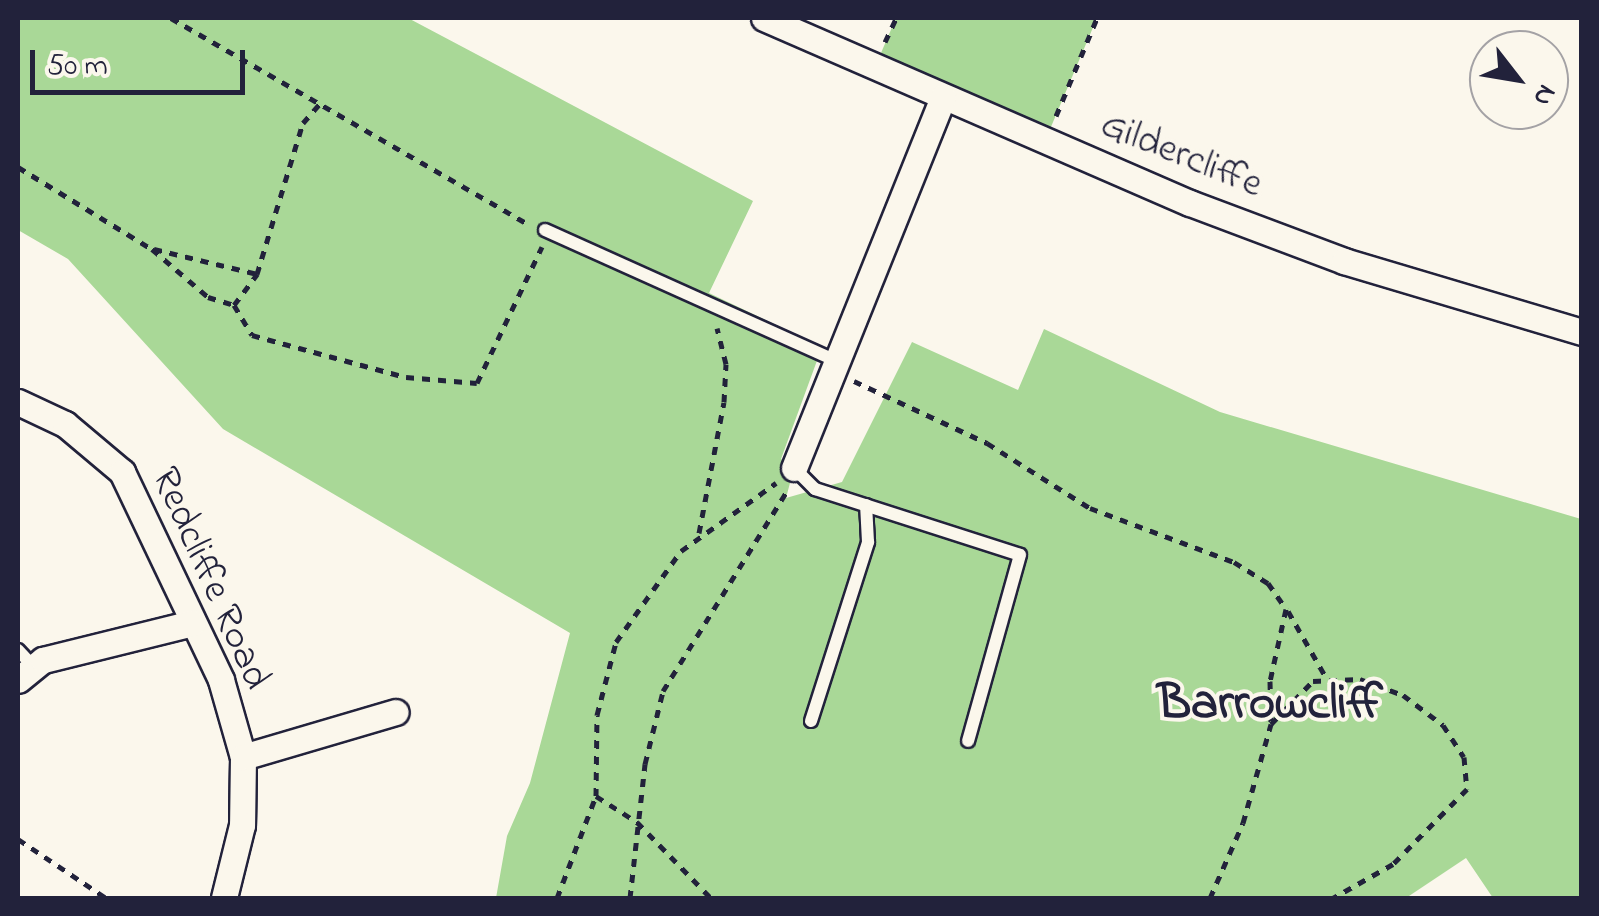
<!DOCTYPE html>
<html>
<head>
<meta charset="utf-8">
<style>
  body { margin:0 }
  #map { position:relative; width:1599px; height:916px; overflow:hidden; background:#fbf7ec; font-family:"Indie Flower",sans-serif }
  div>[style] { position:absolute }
  .green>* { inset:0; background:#a9d897 }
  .path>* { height:5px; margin-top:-2.5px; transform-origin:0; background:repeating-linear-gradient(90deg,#22223b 0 8px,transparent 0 16px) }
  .roads { filter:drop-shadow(2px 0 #22223b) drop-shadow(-2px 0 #22223b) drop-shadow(0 2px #22223b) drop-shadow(0 -2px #22223b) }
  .service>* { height:12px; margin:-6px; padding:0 6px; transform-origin:6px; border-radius:6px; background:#fbf7ec }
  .minor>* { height:25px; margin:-12.5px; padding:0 12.5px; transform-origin:12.5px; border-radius:12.5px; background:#fbf7ec }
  span { translate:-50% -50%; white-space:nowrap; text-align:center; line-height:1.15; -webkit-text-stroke:8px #fbf7ec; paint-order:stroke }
  .street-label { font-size:40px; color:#22223b }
  .district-label { font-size:50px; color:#22223b; font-weight:700 }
  .frame { position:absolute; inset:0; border:20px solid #22223b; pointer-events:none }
  .north { position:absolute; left:1469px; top:30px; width:100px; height:100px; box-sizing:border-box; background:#fbf7ec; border:2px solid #a4a2a5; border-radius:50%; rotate:121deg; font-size:28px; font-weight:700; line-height:40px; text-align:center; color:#22223b }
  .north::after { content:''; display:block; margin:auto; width:35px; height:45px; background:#22223b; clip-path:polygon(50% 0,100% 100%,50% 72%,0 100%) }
  .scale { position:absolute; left:30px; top:50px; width:215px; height:45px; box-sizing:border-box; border:5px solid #22223b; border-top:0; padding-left:12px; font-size:30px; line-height:35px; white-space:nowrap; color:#22223b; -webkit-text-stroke:8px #fbf7ec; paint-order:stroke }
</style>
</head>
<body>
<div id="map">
  <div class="green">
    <div style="clip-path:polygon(18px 18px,408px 18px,753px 201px,709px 293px,822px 347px,781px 459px,794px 468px,786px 498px,842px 482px,912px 342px,1018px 390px,1044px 329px,1220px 412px,1581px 519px,1581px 898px,1493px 898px,1466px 858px,1406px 898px,496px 898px,507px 836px,530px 783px,570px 633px,223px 429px,68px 259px,18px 230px)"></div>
    <div style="clip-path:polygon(896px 18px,1097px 18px,1045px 141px,875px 67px)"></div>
  </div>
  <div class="path">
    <div style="left:171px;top:18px;width:412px;rotate:30deg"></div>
    <div style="left:885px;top:42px;width:26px;rotate:-65deg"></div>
    <div style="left:1056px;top:116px;width:106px;rotate:-67.3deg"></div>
    <div style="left:18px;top:167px;width:157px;rotate:31.5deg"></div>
    <div style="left:152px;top:249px;width:74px;rotate:40.6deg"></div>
    <div style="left:208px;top:297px;width:27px;rotate:17deg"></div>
    <div style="left:234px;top:305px;width:39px;rotate:-53deg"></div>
    <div style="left:154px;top:249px;width:106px;rotate:13.6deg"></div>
    <div style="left:257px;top:274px;width:158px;rotate:-73.1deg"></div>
    <div style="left:303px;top:123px;width:28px;rotate:-49deg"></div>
    <div style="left:234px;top:305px;width:35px;rotate:59deg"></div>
    <div style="left:252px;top:335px;width:160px;rotate:15.3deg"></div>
    <div style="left:406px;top:377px;width:71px;rotate:4.8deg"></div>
    <div style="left:477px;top:383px;width:151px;rotate:-64.5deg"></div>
    <div style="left:854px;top:381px;width:147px;rotate:25deg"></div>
    <div style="left:987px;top:443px;width:122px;rotate:32.3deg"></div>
    <div style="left:1090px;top:508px;width:154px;rotate:20.6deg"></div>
    <div style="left:1234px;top:562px;width:40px;rotate:32deg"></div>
    <div style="left:1268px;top:583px;width:32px;rotate:55deg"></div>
    <div style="left:1286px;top:609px;width:74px;rotate:102.5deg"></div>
    <div style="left:1270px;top:681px;width:43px;rotate:88.7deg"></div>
    <div style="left:699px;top:533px;width:133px;rotate:-79.2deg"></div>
    <div style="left:724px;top:402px;width:38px;rotate:-87deg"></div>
    <div style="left:726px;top:364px;width:37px;rotate:-104deg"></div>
    <div style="left:1288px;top:611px;width:78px;rotate:60.2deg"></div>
    <div style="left:596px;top:796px;width:49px;rotate:32.4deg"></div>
    <div style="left:637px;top:822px;width:106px;rotate:45.8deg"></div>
    <div style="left:18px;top:839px;width:106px;rotate:33.8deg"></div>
    <div style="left:557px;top:898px;width:109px;rotate:-69.1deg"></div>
    <div style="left:596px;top:796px;width:81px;rotate:-89.3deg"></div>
    <div style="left:597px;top:715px;width:75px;rotate:-75.4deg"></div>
    <div style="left:616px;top:642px;width:112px;rotate:-54.5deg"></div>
    <div style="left:681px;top:551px;width:117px;rotate:-35.6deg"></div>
    <div style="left:630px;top:898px;width:135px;rotate:-83.6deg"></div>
    <div style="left:645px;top:764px;width:75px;rotate:-76.1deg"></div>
    <div style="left:663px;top:691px;width:235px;rotate:-58.2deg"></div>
    <div style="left:1210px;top:898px;width:82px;rotate:-66.3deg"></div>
    <div style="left:1243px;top:823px;width:103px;rotate:-74.2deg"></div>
    <div style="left:1271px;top:724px;width:60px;rotate:-45.7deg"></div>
    <div style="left:1313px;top:681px;width:47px;rotate:-2.4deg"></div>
    <div style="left:1360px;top:679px;width:46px;rotate:20.4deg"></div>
    <div style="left:1403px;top:695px;width:50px;rotate:36.9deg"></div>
    <div style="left:1443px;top:725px;width:38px;rotate:57deg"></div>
    <div style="left:1464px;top:757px;width:32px;rotate:85deg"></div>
    <div style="left:1467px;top:789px;width:105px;rotate:134.6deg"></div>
    <div style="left:1393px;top:864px;width:69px;rotate:150.5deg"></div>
  </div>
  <div class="roads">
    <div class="service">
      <div style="left:545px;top:230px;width:320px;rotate:24.2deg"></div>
      <div style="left:794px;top:468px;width:30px;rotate:45deg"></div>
      <div style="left:815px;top:489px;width:215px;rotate:17.8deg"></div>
      <div style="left:1020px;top:555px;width:193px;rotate:105.6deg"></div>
      <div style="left:18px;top:650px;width:23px;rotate:47deg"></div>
      <div style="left:811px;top:721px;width:188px;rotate:-72.3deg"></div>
      <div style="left:868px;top:542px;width:37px;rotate:-93deg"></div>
    </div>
    <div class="minor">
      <div style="left:764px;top:18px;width:464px;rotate:23.5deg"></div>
      <div style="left:1190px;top:203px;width:165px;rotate:20.6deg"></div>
      <div style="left:1344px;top:261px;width:248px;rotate:16.6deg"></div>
      <div style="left:18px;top:402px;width:52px;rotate:25.1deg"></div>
      <div style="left:65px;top:424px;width:75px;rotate:40.1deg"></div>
      <div style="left:122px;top:472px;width:230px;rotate:64.5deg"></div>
      <div style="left:221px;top:680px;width:80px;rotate:74.1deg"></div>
      <div style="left:243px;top:757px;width:68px;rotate:90.8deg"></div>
      <div style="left:242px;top:825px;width:75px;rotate:103.9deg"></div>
      <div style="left:794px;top:468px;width:400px;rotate:-68.1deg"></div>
      <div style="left:18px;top:680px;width:32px;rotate:-39deg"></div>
      <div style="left:43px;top:660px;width:154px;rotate:-13.9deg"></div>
      <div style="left:243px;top:757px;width:159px;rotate:-16.4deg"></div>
    </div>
  </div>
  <div class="street-label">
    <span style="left:1181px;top:156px;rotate:22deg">Gildercliffe</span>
    <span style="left:209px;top:579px;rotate:66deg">Redcliffe Road</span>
  </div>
  <div class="district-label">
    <span style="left:1270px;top:705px">Barrowcliff</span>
  </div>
  <div class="frame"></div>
  <div class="north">N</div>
  <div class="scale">50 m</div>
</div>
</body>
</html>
